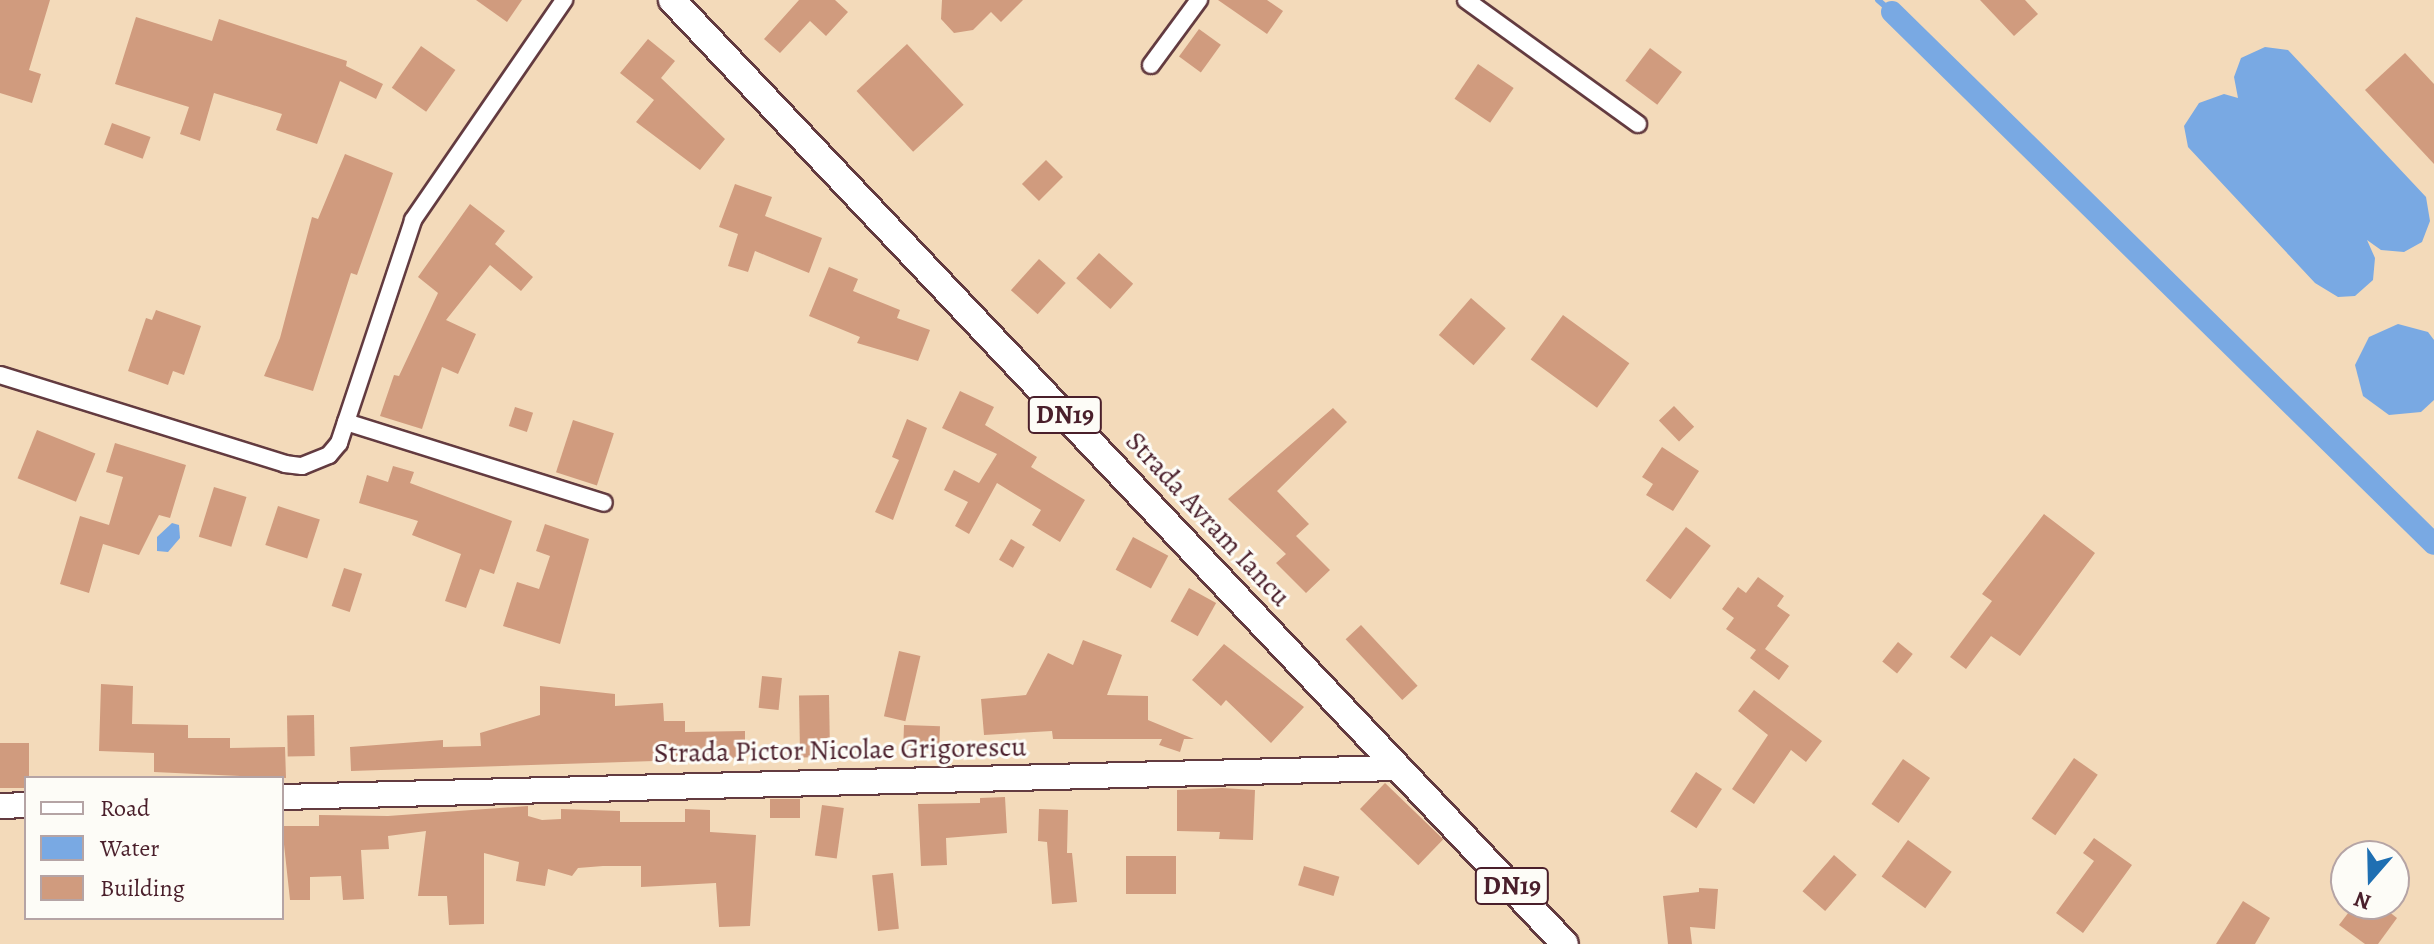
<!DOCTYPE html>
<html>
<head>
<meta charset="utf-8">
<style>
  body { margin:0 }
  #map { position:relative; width:2434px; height:944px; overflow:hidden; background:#f3daba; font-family:Alegreya,serif }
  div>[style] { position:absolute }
  .water>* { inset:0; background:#79a9e3 }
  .stream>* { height:6px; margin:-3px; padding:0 3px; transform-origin:3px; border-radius:3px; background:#79a9e3 }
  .canal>* { height:22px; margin:-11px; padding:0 11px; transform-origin:11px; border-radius:11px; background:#79a9e3 }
  .building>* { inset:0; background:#d09b7e; transform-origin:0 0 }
  .roads { filter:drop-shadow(2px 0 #633b40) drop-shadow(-2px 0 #633b40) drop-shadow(0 2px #633b40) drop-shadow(0 -2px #633b40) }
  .street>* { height:16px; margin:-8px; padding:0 8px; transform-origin:8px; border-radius:8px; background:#fff }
  .secondary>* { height:24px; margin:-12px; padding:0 12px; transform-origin:12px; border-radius:12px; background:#fff }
  .primary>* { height:26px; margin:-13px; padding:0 13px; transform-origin:13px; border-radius:13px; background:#fff }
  span { translate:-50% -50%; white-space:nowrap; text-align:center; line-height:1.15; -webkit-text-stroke:6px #fdfcf7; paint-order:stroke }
  .shield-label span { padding:2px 6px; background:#fdfcf7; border:2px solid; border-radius:6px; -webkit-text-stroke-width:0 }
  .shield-label { font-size:26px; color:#4a1f2b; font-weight:700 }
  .street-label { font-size:28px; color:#4a1f2b }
  .legend { position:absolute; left:24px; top:776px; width:260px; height:144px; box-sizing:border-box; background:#fdfcf7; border:2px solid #b5a4a5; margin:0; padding:10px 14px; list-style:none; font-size:24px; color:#4a1f2b }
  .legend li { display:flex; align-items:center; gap:16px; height:40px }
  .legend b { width:40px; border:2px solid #b5a4a5 }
  .north { position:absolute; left:2330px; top:840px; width:80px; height:80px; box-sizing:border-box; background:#fdfcf7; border:2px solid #b5a4a5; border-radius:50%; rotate:200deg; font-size:22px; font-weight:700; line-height:32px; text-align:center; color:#4a1f2b }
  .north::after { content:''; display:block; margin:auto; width:28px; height:36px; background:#1f6fb2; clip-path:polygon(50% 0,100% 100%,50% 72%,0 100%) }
</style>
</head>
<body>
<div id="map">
  <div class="water">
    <div style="clip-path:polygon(2265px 47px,2288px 50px,2426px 197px,2430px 221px,2422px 242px,2404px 252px,2381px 250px,2367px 240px,2375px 258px,2373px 280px,2355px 296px,2338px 297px,2315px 283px,2188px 147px,2184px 126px,2199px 103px,2224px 94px,2238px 98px,2234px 77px,2241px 58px)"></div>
    <div style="clip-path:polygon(2398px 324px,2428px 332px,2434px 340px,2434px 400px,2421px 412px,2389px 415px,2363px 396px,2355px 365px,2369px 337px)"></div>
    <div style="clip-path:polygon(172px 523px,179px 525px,180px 538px,168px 552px,157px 551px,157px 537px)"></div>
  </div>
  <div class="stream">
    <div style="left:1878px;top:0;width:18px;rotate:41deg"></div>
  </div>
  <div class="canal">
    <div style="left:1892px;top:12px;width:759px;rotate:44.47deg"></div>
  </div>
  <div class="building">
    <div style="clip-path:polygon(0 0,50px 0,29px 70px,41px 74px,32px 103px,0 93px)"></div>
    <div style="clip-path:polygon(476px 0,522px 0,507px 22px)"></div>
    <div style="clip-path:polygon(799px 0,835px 0,848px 12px,826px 36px,810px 21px,780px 53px,764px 39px)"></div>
    <div style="clip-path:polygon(942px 0,1023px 0,1001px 22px,991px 12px,973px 30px,954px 33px,941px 19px)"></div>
    <div style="clip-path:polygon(1218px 0,1267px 0,1283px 11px,1267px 34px)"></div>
    <div style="clip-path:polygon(1980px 0,2025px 0,2038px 14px,2014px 36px)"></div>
    <div style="clip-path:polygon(136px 17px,212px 41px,219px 19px,347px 61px,346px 66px,383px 84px,376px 99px,340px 81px,317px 144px,276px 130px,282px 114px,214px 93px,200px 141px,180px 134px,189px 107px,115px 84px)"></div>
    <div style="left:1199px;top:29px;width:27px;height:34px;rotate:36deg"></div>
    <div style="clip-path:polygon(648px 39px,675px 61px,661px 78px,725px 139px,700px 170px,636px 122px,654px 100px,620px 73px)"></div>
    <div style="left:907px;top:44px;width:83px;height:69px;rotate:47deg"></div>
    <div style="left:421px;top:46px;width:42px;height:51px;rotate:35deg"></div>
    <div style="left:1650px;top:48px;width:40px;height:41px;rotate:37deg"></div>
    <div style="clip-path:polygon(2405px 53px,2434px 84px,2434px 164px,2365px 90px)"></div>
    <div style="left:1478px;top:64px;width:43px;height:42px;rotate:34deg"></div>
    <div style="left:112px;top:123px;width:41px;height:23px;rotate:20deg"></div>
    <div style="clip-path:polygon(345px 154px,393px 173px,357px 275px,351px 273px,313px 391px,264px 376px,280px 338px,312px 217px,318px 219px)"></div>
    <div style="left:1046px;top:160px;width:24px;height:34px;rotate:45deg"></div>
    <div style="clip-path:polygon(735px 184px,772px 197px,765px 216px,822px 238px,809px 273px,755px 251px,748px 272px,728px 266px,738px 234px,719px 227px)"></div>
    <div style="clip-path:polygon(470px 204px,505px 231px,495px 244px,533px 277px,521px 291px,490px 265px,446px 320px,476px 334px,458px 374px,442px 367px,422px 429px,380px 416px,394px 375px,399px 376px,438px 293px,418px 277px)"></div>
    <div style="left:1099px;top:253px;width:46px;height:34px;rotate:42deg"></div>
    <div style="left:1039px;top:259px;width:36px;height:42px;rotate:42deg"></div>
    <div style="clip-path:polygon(829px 267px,858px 279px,853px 291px,900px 310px,897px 318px,930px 330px,918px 361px,857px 343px,860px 337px,809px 316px)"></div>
    <div style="left:1471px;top:298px;width:46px;height:49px;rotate:41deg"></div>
    <div style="clip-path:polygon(156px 310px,201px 326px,184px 375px,173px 371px,168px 385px,128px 371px,146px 318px,152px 320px)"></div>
    <div style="left:1563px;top:315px;width:82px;height:55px;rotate:36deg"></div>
    <div style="clip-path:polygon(960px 391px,994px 407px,985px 425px,1037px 457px,1031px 467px,1085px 500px,1060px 542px,1032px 525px,1041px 510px,997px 483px,969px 534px,955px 526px,968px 502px,944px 490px,954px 470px,979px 483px,997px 454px,942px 428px)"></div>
    <div style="left:1674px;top:406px;width:29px;height:21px;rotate:46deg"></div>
    <div style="left:515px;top:407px;width:19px;height:20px;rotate:18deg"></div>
    <div style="clip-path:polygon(1333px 408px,1347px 422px,1277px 491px,1309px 524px,1296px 536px,1330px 570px,1306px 593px,1276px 563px,1286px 554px,1228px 499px)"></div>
    <div style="clip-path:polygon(907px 419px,927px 428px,893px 520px,875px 512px,899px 460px,892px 457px)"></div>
    <div style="left:573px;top:420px;width:43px;height:55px;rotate:18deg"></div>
    <div style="left:37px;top:430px;width:63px;height:52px;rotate:22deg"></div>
    <div style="clip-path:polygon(115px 443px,186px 465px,170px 518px,159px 515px,139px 555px,103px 544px,89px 593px,60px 584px,80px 516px,109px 525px,123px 477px,106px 472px)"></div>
    <div style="clip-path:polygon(1662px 447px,1699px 471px,1673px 511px,1646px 495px,1653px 484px,1642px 477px)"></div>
    <div style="clip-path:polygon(393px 466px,414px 472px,410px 483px,512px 521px,494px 574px,480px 569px,466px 608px,445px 601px,461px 554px,412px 535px,418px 521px,359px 503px,367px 475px,388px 482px)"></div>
    <div style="left:214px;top:487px;width:34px;height:52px;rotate:17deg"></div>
    <div style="left:278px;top:506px;width:44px;height:41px;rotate:18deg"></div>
    <div style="clip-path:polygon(2044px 514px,2095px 553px,2020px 656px,1991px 636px,1966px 669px,1950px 657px,1992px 601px,1982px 594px)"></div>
    <div style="clip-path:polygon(545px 524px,589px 539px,560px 644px,503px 626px,517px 582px,539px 589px,550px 556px,536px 551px)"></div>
    <div style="left:1686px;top:527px;width:31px;height:67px;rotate:37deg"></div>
    <div style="left:1133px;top:537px;width:40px;height:37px;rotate:28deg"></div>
    <div style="left:1011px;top:539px;width:16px;height:24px;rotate:30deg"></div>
    <div style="left:344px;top:568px;width:19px;height:40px;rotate:18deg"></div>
    <div style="clip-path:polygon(1758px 577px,1784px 596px,1777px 606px,1790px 615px,1765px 649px,1789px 666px,1779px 680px,1750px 658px,1756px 650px,1726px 629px,1734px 618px,1722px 609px,1738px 587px,1746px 593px)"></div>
    <div style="left:1189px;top:588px;width:31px;height:38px;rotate:29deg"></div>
    <div style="left:1361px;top:625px;width:83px;height:21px;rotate:47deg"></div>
    <div style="clip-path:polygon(1083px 640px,1122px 655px,1107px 695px,1148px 696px,1148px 720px,1194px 739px,1184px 739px,1180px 752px,1159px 745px,1162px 739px,1053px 739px,1052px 731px,984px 735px,981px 699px,1026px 695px,1048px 653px,1073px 665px)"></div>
    <div style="left:1898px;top:642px;width:19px;height:25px;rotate:39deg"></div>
    <div style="clip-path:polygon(1224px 644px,1304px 707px,1271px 743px,1226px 700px,1221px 706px,1192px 680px)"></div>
    <div style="left:899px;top:651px;width:22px;height:67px;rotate:13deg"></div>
    <div style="left:762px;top:676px;width:20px;height:32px;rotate:6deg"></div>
    <div style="clip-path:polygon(101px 684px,133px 686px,132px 724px,188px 725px,188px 738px,230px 738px,230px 748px,285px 747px,286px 778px,154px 772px,154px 753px,99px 751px)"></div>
    <div style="clip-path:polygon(540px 686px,615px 694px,615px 706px,663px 703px,664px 721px,685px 721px,685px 732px,745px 731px,745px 758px,351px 771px,350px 747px,443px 740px,443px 747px,481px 746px,480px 733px,540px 715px)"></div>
    <div style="clip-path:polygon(1754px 690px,1822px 741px,1806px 762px,1791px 750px,1754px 804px,1732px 789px,1768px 735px,1738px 711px)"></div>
    <div style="left:829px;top:695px;width:62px;height:30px;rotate:89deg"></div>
    <div style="left:314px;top:715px;width:41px;height:27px;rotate:89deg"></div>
    <div style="left:904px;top:725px;width:36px;height:24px;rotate:2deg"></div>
    <div style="left:0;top:743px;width:29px;height:45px"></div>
    <div style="left:2074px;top:758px;width:29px;height:74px;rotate:35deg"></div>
    <div style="left:1903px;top:759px;width:33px;height:55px;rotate:35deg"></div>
    <div style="left:1696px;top:772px;width:31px;height:47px;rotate:33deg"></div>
    <div style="left:1385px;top:783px;width:81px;height:36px;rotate:44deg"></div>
    <div style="clip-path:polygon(1222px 788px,1255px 790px,1253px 840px,1219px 839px,1220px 832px,1177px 831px,1177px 790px)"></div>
    <div style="clip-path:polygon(1005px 797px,1007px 833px,946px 838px,947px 865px,921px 866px,918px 804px,980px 803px,980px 798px)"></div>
    <div style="left:770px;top:799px;width:30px;height:19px"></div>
    <div style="left:822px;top:805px;width:22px;height:51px;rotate:8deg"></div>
    <div style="clip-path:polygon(528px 806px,528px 816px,542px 820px,561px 819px,561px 809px,620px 811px,620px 822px,685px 822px,685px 809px,710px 810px,710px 832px,756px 835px,750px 926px,719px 927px,716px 883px,641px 887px,641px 866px,603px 866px,578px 868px,572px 876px,548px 869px,545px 886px,516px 881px,519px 862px,484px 853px,484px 924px,449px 925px,447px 896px,418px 896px,426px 831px,388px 836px,389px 849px,361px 850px,364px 899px,343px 900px,341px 876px,310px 877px,310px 900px,290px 900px,282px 826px,319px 826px,319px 815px,388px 816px)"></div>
    <div style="clip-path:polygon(1039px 809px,1068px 810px,1067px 853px,1072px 853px,1077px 902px,1052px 904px,1047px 842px,1038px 841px)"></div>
    <div style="clip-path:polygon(2094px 838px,2132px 865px,2083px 933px,2056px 913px,2094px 861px,2083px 853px)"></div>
    <div style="left:1908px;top:840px;width:54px;height:45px;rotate:36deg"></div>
    <div style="left:1834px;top:855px;width:30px;height:48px;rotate:41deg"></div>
    <div style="left:1126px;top:856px;width:50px;height:38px"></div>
    <div style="left:1304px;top:866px;width:37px;height:20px;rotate:17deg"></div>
    <div style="left:893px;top:873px;width:56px;height:21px;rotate:84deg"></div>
    <div style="clip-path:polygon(1699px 888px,1718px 889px,1715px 929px,1690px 927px,1692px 944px,1668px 944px,1663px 896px,1699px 892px)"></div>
    <div style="clip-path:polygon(2243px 901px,2270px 918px,2255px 944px,2216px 944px)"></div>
    <div style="clip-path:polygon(2355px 904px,2379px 904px,2397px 918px,2378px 944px,2365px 944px,2339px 925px)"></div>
  </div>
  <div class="roads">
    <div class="street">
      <div style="left:1466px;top:0;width:212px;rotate:35.8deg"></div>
      <div style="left:1151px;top:65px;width:81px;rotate:-53.6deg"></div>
      <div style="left:0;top:375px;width:299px;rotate:17.3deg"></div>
      <div style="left:285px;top:464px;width:17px;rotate:7deg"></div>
      <div style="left:302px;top:466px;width:29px;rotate:-22deg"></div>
      <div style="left:329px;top:455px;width:16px;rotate:-50deg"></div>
      <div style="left:339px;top:443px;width:235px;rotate:-71.6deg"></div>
      <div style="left:413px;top:220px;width:267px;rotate:-55.5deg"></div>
      <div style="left:346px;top:422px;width:270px;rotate:17.4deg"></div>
    </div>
    <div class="secondary">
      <div style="left:282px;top:797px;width:1117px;rotate:-1.49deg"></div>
      <div style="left:0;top:806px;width:26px;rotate:-2deg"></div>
    </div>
    <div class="primary">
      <div style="left:672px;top:0;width:1299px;rotate:46.59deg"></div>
    </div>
  </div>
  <div class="shield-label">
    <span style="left:1065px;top:415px">DN19</span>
    <span style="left:1512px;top:886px">DN19</span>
  </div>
  <div class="street-label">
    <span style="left:1208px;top:519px;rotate:47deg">Strada Avram Iancu</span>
    <span style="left:840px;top:750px;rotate:-1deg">Strada Pictor Nicolae Grigorescu</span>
  </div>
  <ul class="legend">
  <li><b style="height:10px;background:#fff"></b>Road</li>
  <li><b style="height:22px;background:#79a9e3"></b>Water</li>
  <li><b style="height:22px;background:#d09b7e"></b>Building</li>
  </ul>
  <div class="north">N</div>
</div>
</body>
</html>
